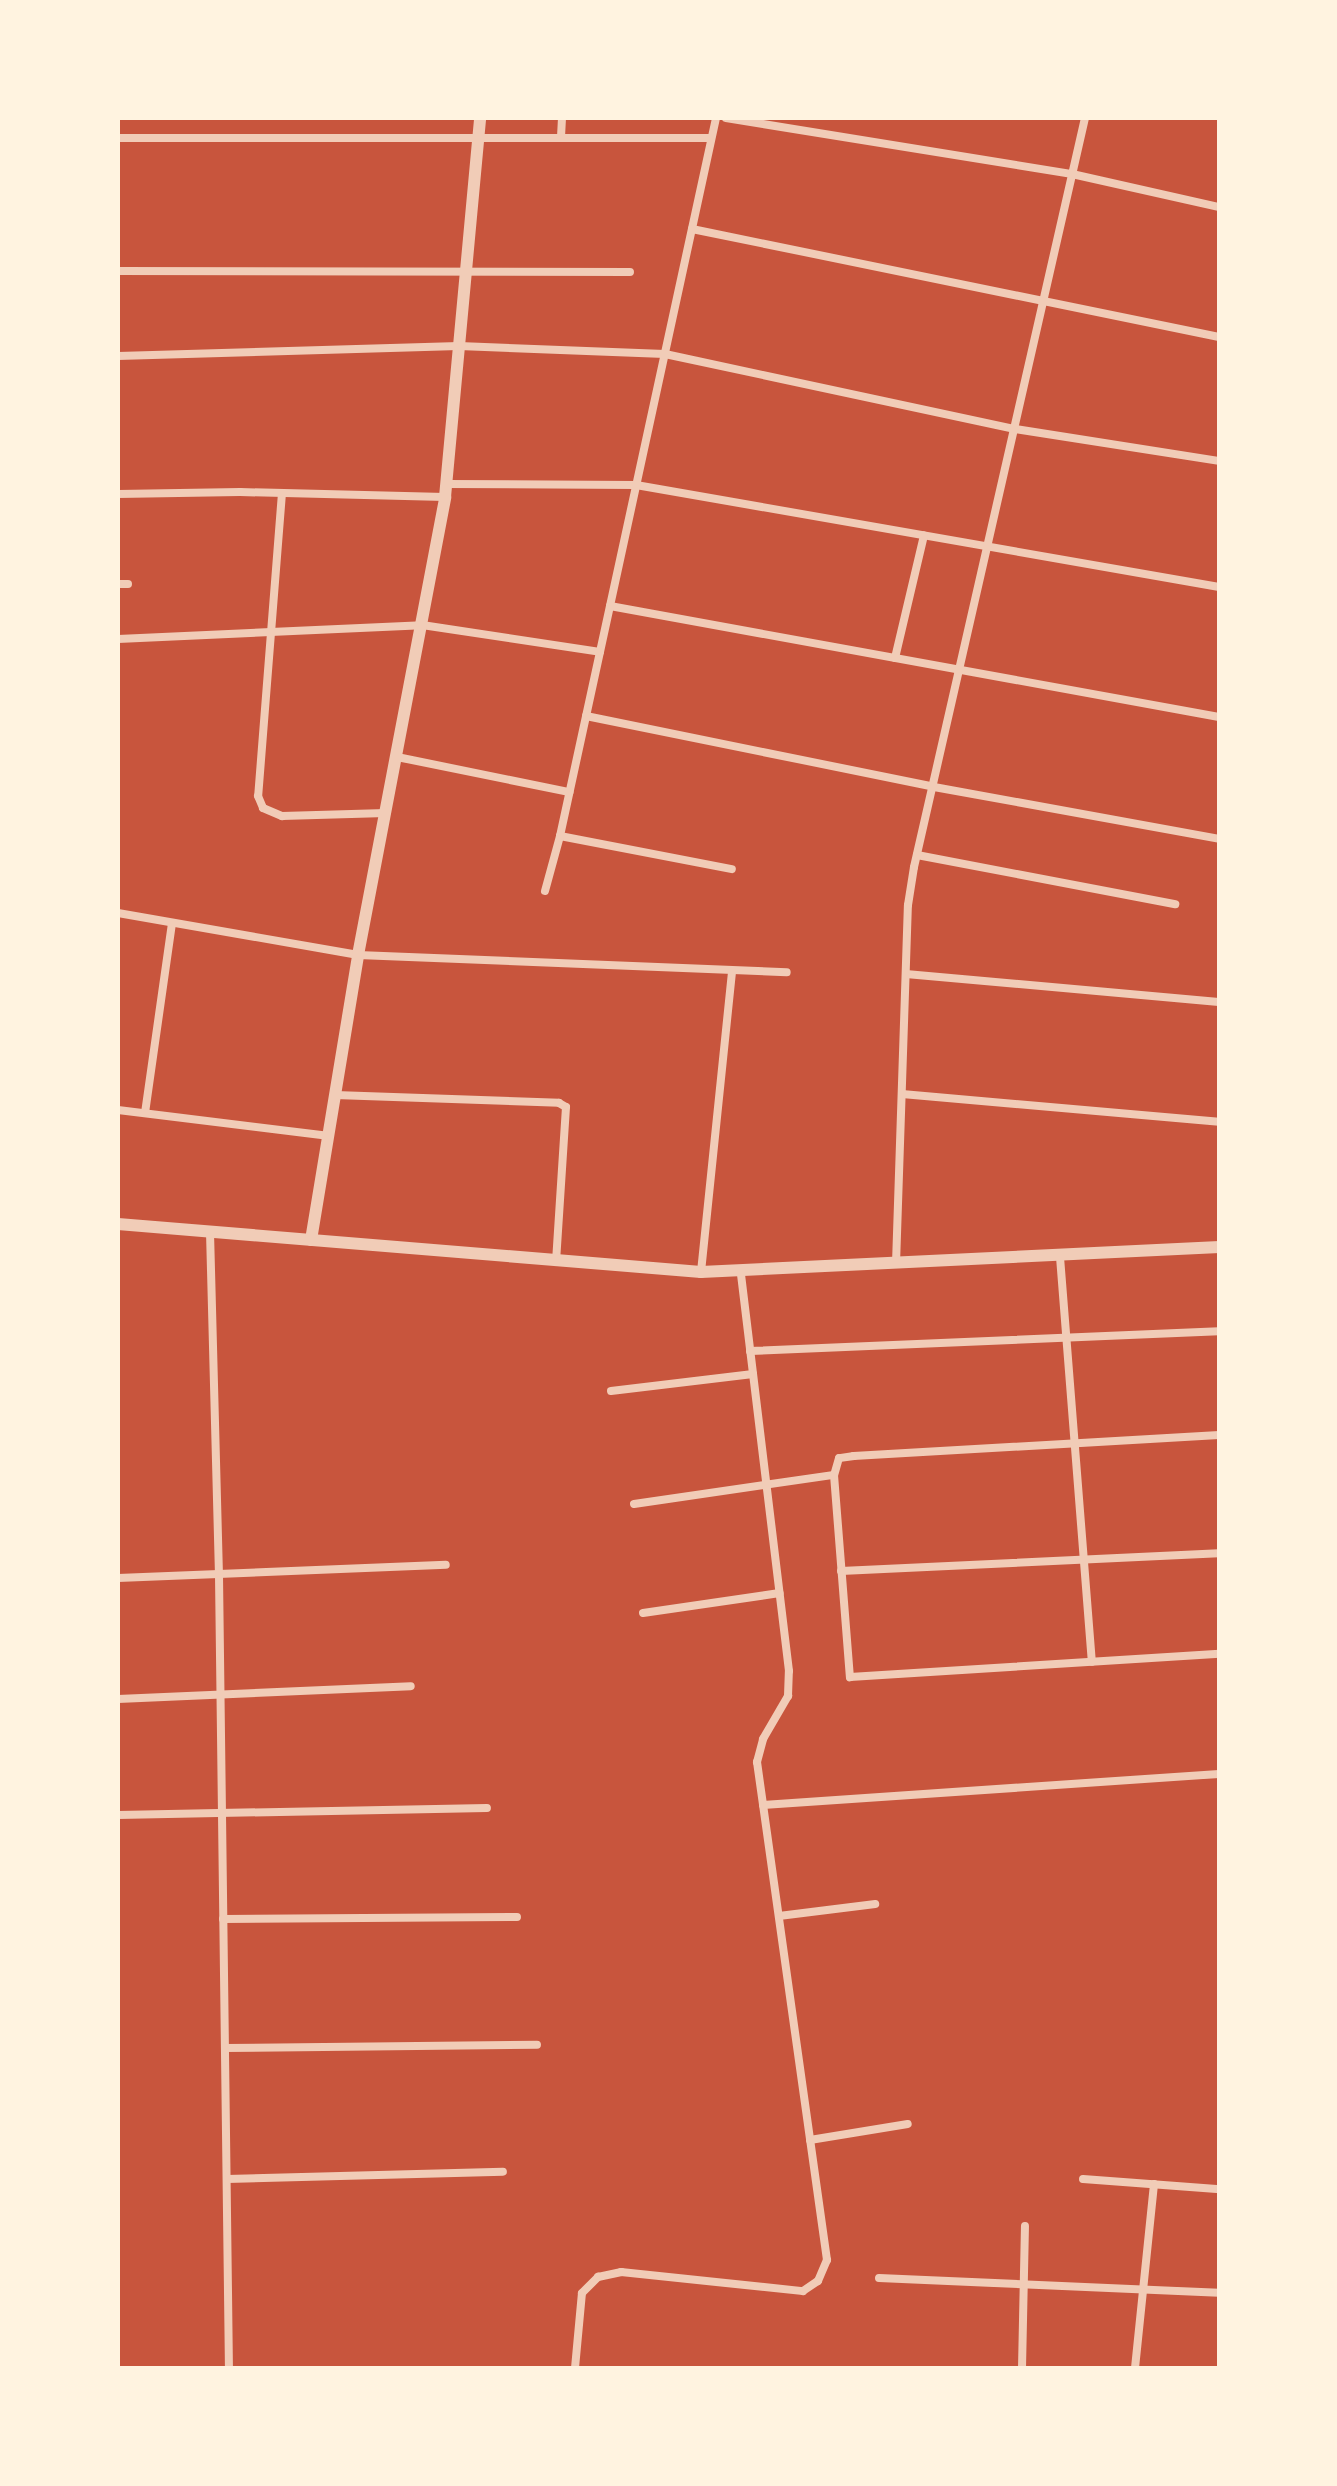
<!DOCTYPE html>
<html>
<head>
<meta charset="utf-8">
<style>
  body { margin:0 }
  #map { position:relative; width:1337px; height:2486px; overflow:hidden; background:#c8553d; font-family:Ubuntu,sans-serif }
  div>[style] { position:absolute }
  .minor>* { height:8px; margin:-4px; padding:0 4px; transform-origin:4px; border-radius:4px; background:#f1ccb7 }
  .tertiary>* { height:12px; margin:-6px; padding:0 6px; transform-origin:6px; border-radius:6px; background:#f1ccb7 }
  span { translate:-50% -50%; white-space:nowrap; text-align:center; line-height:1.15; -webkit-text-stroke:8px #fff3e0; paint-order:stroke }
  .frame { position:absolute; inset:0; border:120px solid #fff3e0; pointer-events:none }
</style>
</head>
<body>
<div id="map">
  <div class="minor">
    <div style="left:726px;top:118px;width:351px;rotate:9.2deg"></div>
    <div style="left:1072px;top:174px;width:151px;rotate:12.7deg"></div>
    <div style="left:561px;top:137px;width:19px;rotate:-87deg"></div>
    <div style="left:118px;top:138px;width:593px"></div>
    <div style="left:692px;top:229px;width:538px;rotate:11.58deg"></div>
    <div style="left:118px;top:271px;width:512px;rotate:0.11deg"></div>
    <div style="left:118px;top:356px;width:341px;rotate:-1.7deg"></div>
    <div style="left:459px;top:346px;width:206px;rotate:2.2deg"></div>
    <div style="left:665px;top:354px;width:358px;rotate:12.1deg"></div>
    <div style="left:1015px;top:429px;width:206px;rotate:8.9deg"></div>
    <div style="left:446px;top:484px;width:190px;rotate:0.3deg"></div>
    <div style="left:636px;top:485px;width:592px;rotate:9.92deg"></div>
    <div style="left:282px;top:493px;width:304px;rotate:94.5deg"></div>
    <div style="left:258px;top:796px;width:13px;rotate:67deg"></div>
    <div style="left:263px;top:808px;width:21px;rotate:23deg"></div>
    <div style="left:282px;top:816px;width:104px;rotate:-1.7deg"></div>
    <div style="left:118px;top:494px;width:122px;rotate:-0.9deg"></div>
    <div style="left:240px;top:492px;width:205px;rotate:1.4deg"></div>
    <div style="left:118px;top:584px;width:10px"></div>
    <div style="left:610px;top:606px;width:619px;rotate:10.33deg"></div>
    <div style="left:118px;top:639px;width:304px;rotate:-2.6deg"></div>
    <div style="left:422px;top:625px;width:180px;rotate:8.6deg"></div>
    <div style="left:895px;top:658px;width:126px;rotate:-76.7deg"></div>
    <div style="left:586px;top:716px;width:355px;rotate:11.5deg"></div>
    <div style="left:934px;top:787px;width:290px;rotate:10.3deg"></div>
    <div style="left:397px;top:757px;width:176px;rotate:11.5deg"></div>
    <div style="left:560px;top:836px;width:175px;rotate:10.9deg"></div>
    <div style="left:917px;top:855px;width:263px;rotate:10.8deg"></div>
    <div style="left:545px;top:891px;width:57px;rotate:-74.7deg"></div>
    <div style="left:560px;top:836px;width:735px;rotate:-77.74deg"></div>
    <div style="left:118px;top:913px;width:244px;rotate:9.9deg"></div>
    <div style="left:358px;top:955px;width:429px;rotate:2.3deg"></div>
    <div style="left:906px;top:974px;width:314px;rotate:5.1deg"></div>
    <div style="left:902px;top:1094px;width:318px;rotate:5deg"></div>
    <div style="left:335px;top:1095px;width:224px;rotate:2deg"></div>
    <div style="left:559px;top:1103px;width:8px;rotate:30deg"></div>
    <div style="left:566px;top:1107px;width:153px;rotate:93.7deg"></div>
    <div style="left:118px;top:1110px;width:213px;rotate:7deg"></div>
    <div style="left:145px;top:1113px;width:192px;rotate:-81.9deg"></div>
    <div style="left:210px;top:1232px;width:344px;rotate:88.5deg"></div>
    <div style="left:219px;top:1576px;width:792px;rotate:89.28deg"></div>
    <div style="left:1060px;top:1257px;width:406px;rotate:85.5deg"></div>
    <div style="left:896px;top:1264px;width:359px;rotate:-88.1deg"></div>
    <div style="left:908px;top:905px;width:38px;rotate:-81deg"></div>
    <div style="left:914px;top:867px;width:768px;rotate:-77.14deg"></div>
    <div style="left:701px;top:1272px;width:303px;rotate:-84.1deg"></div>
    <div style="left:750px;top:1351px;width:469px;rotate:-2.4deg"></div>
    <div style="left:611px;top:1391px;width:143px;rotate:-6.8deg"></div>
    <div style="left:1219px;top:1435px;width:366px;rotate:176.7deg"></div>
    <div style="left:854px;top:1456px;width:15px;rotate:172deg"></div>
    <div style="left:839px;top:1458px;width:18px;rotate:106deg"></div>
    <div style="left:834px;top:1475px;width:203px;rotate:85.5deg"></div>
    <div style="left:850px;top:1677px;width:370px;rotate:-3.6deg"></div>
    <div style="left:634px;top:1504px;width:202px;rotate:-8.3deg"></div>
    <div style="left:841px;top:1571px;width:378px;rotate:-2.7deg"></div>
    <div style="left:118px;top:1578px;width:328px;rotate:-2.3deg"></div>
    <div style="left:643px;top:1613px;width:138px;rotate:-8.3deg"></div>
    <div style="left:118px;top:1699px;width:293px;rotate:-2.5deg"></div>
    <div style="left:763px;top:1805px;width:457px;rotate:-3.9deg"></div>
    <div style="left:118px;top:1815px;width:369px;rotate:-1.1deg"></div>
    <div style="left:779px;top:1916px;width:97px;rotate:-7.1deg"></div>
    <div style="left:223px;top:1919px;width:294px;rotate:-0.4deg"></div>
    <div style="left:225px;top:2048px;width:312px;rotate:-0.6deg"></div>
    <div style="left:810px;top:2140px;width:99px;rotate:-9.3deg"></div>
    <div style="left:227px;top:2179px;width:276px;rotate:-1.5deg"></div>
    <div style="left:1083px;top:2179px;width:134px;rotate:4.3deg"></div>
    <div style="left:879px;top:2278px;width:340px;rotate:2.5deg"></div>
    <div style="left:575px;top:2368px;width:75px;rotate:-84.7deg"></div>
    <div style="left:582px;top:2293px;width:23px;rotate:-45deg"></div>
    <div style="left:598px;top:2277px;width:24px;rotate:-12deg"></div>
    <div style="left:621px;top:2272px;width:183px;rotate:6deg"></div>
    <div style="left:803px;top:2291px;width:18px;rotate:-34deg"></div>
    <div style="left:818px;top:2281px;width:23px;rotate:-67deg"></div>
    <div style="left:827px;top:2260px;width:503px;rotate:-98deg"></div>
    <div style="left:757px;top:1762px;width:24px;rotate:-75deg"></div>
    <div style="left:763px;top:1739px;width:50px;rotate:-59.8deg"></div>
    <div style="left:788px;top:1696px;width:25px;rotate:-88deg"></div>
    <div style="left:789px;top:1671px;width:402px;rotate:-96.9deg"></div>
    <div style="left:1022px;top:2368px;width:142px;rotate:-88.8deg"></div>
    <div style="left:1135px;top:2368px;width:185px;rotate:-84.1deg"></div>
  </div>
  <div class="tertiary">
    <div style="left:118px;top:1224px;width:585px;rotate:4.71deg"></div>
    <div style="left:701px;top:1272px;width:519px;rotate:-2.76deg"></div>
    <div style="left:311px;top:1240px;width:289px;rotate:-80.6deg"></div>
    <div style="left:358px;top:955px;width:466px;rotate:-79.2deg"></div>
    <div style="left:445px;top:497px;width:381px;rotate:-84.7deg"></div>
  </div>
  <div class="frame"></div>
</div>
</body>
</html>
